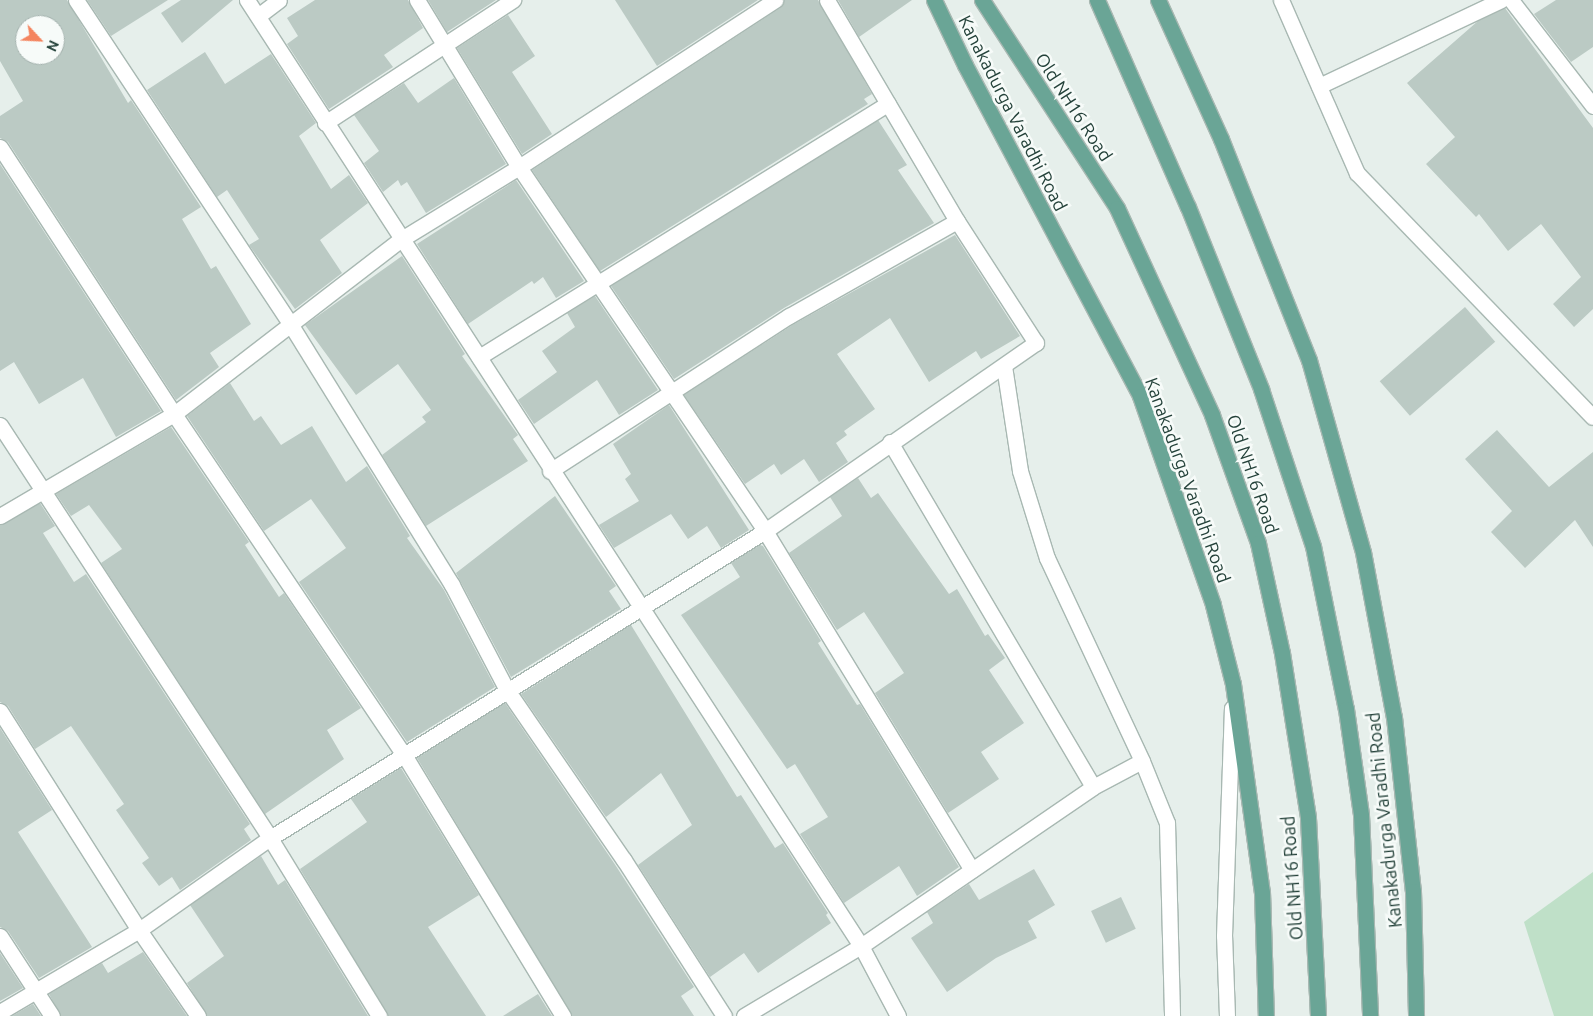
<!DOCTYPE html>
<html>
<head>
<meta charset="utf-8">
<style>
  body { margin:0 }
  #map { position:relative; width:1593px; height:1016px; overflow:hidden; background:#e6efeb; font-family:Ubuntu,sans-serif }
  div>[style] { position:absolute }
  .green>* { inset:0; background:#bfe0c8 }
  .building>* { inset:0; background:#bbcac4; transform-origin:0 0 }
  .roads { filter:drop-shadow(1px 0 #a8b8b2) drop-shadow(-1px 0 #a8b8b2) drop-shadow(0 1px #a8b8b2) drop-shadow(0 -1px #a8b8b2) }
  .lane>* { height:15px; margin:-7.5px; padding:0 7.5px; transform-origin:7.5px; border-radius:7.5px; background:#fff }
  .street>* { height:15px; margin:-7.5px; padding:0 7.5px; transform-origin:7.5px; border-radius:7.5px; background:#fff }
  .secondary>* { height:15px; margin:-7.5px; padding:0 7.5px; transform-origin:7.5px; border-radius:7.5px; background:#fff }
  .primary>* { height:15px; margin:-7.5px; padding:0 7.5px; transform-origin:7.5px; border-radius:7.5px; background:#6aa596 }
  span { translate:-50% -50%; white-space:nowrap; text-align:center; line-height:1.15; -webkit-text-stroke:5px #f7fbf9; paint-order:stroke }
  .street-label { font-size:18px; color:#24423a }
  .north { position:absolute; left:15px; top:15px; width:50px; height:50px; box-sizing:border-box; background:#f7fbf9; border:1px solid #a3b1ad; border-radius:50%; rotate:115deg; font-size:14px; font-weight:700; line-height:20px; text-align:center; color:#24423a }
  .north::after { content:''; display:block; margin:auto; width:18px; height:22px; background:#f4845f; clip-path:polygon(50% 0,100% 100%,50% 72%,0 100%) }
</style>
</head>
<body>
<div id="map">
  <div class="green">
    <div style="clip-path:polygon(1593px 872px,1593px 1016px,1554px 1016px,1524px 922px)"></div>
  </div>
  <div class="building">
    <div style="clip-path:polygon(evenodd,0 0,67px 0,128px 103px,131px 100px,201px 207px,182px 219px,211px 269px,216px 266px,251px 324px,210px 353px,219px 367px,176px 400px,8px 142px,0 138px,0 116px,23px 101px,0 61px,0 0,25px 25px,55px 25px,55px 55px,25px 55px,25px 25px)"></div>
    <div style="clip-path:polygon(87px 0,168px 0,111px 36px)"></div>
    <div style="clip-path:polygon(181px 0,233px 0,182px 43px,161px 13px)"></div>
    <div style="clip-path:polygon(315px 0,408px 0,423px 28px,384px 55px,393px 67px,329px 109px,287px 44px,298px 36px,287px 18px)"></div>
    <div style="clip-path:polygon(428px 0,496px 0,447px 32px)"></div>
    <div style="clip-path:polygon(615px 0,758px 0,657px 66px)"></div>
    <div style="clip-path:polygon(784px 0,818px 0,872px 94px,864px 99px,868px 104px,600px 271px,532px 170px,780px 8px)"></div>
    <div style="clip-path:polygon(838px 0,912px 0,859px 37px)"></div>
    <div style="clip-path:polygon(1556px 0,1593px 0,1593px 47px,1571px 62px,1534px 14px)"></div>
    <div style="clip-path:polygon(1505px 8px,1593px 128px,1593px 309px,1574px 327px,1553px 304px,1581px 277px,1541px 224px,1508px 251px,1479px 214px,1476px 217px,1426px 164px,1455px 137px,1407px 83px,1478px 21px)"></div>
    <div style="clip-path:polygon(508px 15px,535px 56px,512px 72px,552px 134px,522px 154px,457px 48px)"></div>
    <div style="clip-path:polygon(205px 52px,225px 84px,271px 54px,316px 123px,299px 136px,331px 189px,349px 175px,368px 203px,320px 240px,342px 273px,295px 309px,249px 245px,259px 239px,227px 190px,217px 197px,147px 90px)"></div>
    <div style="clip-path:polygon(454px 78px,506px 164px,426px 213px,407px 182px,401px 186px,398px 180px,383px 192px,364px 163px,379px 151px,354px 115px,404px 83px,418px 103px)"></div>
    <div style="clip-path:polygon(878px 120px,907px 165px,898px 170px,934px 223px,784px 308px,674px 379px,611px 286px)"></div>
    <div style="clip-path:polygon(0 164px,161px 411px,116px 437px,83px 378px,39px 404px,14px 362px,0 371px)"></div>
    <div style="clip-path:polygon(516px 180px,584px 281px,556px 298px,543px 277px,534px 284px,532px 281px,468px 324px,417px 244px)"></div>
    <div style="clip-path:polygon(955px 235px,1020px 336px,981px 359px,976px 351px,929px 382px,890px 318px,837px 354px,875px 409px,844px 431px,847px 435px,836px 443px,848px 462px,819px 482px,804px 459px,781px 475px,774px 464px,745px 484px,684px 395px,794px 324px)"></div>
    <div style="clip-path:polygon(402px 256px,465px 354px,462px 356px,518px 435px,513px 439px,528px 461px,426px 526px,382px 455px,426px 422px,422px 417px,431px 410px,398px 364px,356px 395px,305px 325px)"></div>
    <div style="clip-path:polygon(595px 296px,658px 390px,619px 415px,597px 380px,534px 424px,518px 400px,557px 372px,542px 351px,575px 327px,567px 313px)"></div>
    <div style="left:1465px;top:307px;width:46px;height:113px;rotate:49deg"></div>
    <div style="clip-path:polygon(230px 383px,254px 421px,261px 416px,281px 445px,312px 426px,346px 482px,367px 466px,410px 536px,407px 538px,444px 590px,495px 687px,407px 742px,299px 582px,346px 548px,311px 499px,264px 531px,187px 416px)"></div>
    <div style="clip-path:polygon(669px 405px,749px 530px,721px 548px,707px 526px,688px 539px,671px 514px,614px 548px,599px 525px,639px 501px,625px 479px,631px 474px,613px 444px)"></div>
    <div style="clip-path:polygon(171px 427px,249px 542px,245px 545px,279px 597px,284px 593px,361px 708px,327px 730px,344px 759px,265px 814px,101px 563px,122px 549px,89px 505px,71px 516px,56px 494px)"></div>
    <div style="clip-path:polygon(1497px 430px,1549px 487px,1593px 452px,1593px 547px,1575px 520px,1525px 568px,1491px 532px,1512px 511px,1465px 459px)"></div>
    <div style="clip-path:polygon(858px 478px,871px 498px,878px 493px,949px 594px,957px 589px,985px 636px,988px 634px,1005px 658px,989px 670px,1024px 723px,981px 752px,999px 779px,948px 813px,875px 693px,904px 673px,864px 612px,837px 630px,789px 553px,842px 516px,830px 497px)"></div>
    <div style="clip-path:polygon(555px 496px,616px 586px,609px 591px,621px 609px,511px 677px,456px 573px)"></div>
    <div style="clip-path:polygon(40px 503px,55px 526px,43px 533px,74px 582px,86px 574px,250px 824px,244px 829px,251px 840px,180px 890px,172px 877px,159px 886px,142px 863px,149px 858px,116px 810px,124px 804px,71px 726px,35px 749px,8px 706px,0 702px,0 525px)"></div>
    <div style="clip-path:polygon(760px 545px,763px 546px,821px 641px,818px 643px,857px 705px,860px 704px,959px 867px,917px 896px,899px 866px,844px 903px,800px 834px,828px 817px,795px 764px,787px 769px,681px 615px,740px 577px,731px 563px)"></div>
    <div style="clip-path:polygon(631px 625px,737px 797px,741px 795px,775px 848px,783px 843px,828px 913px,826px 915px,831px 923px,758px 973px,744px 953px,710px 977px,638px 865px,692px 825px,661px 773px,606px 817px,521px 694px)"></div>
    <div style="clip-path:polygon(505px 703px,614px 863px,694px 987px,681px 996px,694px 1016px,572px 1016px,417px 758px)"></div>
    <div style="clip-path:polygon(0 728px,52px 810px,18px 832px,92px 947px,39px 978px,8px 931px,0 927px)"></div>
    <div style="clip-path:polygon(401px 768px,479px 895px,428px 927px,486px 1016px,388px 1016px,300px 869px,367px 822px,351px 799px)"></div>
    <div style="clip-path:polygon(261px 856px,278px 885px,285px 880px,368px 1016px,207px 1016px,187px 983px,224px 956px,190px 905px)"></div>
    <div style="clip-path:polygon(1034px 869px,1055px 905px,1028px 921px,1037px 938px,996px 958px,947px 992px,911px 938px,933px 923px,927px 912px,969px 884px,979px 900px)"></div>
    <div style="left:1121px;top:897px;width:35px;height:33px;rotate:65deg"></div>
    <div style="clip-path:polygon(143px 952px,187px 1016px,61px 1016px,49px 994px,102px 963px,108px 973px)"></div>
    <div style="clip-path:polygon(0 953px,23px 988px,0 1001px)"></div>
    <div style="clip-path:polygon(538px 994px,552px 1016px,503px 1016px)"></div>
    <div style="clip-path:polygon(33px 1004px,41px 1016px,12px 1016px)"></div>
  </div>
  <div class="roads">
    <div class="lane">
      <div style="left:1227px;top:1016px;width:80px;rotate:-92.1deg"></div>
      <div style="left:1224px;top:936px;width:228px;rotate:-88deg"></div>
    </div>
    <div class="street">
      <div style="left:76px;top:0;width:386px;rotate:56.5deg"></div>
      <div style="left:289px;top:322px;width:309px;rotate:58.2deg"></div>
      <div style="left:452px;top:585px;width:119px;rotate:62.4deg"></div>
      <div style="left:507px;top:690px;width:206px;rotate:55.5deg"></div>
      <div style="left:624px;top:860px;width:185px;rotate:57.3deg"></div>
      <div style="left:247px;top:0;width:1128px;rotate:57.01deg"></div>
      <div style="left:861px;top:946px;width:79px;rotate:62.1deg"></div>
      <div style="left:417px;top:0;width:196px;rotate:58.6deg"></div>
      <div style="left:519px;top:167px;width:439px;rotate:55.9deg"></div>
      <div style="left:765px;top:531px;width:397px;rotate:58.6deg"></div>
      <div style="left:1281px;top:0;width:189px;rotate:66.3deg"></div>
      <div style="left:1357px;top:173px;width:339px;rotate:46deg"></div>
      <div style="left:1511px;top:0;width:134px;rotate:52.3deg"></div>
      <div style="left:258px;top:16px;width:26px;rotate:-37deg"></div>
      <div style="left:1319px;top:86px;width:201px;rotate:-25.3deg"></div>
      <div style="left:325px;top:123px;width:225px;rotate:-33.2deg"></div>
      <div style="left:0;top:147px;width:319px;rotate:56.9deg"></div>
      <div style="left:174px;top:414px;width:409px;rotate:56deg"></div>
      <div style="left:403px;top:753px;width:308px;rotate:58.7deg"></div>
      <div style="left:479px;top:357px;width:481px;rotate:-31.8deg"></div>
      <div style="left:0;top:425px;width:493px;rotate:56.8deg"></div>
      <div style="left:270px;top:838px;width:209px;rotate:58.5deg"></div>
      <div style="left:890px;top:442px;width:400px;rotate:59.5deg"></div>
      <div style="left:550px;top:471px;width:285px;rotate:-33deg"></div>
      <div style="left:789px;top:316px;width:193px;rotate:-29.5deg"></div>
      <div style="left:0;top:516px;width:202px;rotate:-30.4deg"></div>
      <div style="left:174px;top:414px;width:285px;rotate:-37.6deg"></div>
      <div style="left:400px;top:240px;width:140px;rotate:-31.5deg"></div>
      <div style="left:519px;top:167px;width:306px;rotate:-33.1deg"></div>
      <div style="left:0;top:711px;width:259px;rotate:57.6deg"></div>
      <div style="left:139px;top:930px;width:104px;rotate:55.5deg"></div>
      <div style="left:0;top:936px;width:95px;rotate:57deg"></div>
      <div style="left:0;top:1012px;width:161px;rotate:-30.5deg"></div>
      <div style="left:139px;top:930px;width:160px;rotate:-35.1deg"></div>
      <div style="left:270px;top:838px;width:582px;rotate:-31.81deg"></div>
      <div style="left:765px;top:531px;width:330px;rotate:-34.8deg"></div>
      <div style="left:1036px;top:343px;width:145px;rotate:-122.9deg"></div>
      <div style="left:957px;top:221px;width:256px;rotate:-120.5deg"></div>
      <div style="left:744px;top:1016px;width:136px;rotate:-30.9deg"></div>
      <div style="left:861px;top:946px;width:281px;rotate:-34.4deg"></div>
      <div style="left:1093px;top:787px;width:55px;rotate:-28deg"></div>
    </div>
    <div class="secondary">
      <div style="left:1004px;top:366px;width:106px;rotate:81.3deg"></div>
      <div style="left:1020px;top:471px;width:91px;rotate:72.8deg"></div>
      <div style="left:1047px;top:558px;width:224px;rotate:64.9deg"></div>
      <div style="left:1142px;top:761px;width:67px;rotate:68deg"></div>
      <div style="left:1167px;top:823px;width:193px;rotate:88.5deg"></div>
    </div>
    <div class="primary">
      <div style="left:934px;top:0;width:72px;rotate:64.5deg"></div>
      <div style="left:965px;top:65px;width:374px;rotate:62.1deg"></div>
      <div style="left:1140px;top:396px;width:221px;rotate:70.7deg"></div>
      <div style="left:1213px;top:605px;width:81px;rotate:75.8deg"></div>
      <div style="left:1233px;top:684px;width:210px;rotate:82.1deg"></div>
      <div style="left:1262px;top:892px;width:124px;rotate:88.2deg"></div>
      <div style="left:982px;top:0;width:248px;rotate:57deg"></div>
      <div style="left:1117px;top:208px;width:228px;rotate:65.3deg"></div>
      <div style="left:1212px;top:415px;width:136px;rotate:70.2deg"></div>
      <div style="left:1258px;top:543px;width:113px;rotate:77.7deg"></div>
      <div style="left:1282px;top:653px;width:167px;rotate:81deg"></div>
      <div style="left:1308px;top:818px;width:198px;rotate:87.1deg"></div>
      <div style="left:1097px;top:0;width:226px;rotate:66.3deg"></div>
      <div style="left:1188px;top:207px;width:196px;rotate:68.1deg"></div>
      <div style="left:1261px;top:389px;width:165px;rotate:71.7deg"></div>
      <div style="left:1313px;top:546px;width:166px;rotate:78.6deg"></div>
      <div style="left:1346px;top:709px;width:107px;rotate:81.9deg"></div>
      <div style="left:1361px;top:815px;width:201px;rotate:87.4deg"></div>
      <div style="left:1158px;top:0;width:153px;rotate:65.6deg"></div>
      <div style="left:1221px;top:139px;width:238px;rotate:68.3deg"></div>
      <div style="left:1309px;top:360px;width:199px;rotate:74.3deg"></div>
      <div style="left:1363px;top:552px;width:168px;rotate:79.4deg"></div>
      <div style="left:1394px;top:717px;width:175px;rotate:83.8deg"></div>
      <div style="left:1413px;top:891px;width:125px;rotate:88.6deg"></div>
    </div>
  </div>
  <div class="street-label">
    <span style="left:1074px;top:107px;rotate:57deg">Old NH16 Road</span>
    <span style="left:1013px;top:113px;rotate:63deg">Kanakadurga Varadhi Road</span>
    <span style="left:1253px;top:474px;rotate:71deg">Old NH16 Road</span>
    <span style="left:1188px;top:480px;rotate:70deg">Kanakadurga Varadhi Road</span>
    <span style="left:1384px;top:820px;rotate:-96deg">Kanakadurga Varadhi Road</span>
    <span style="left:1292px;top:878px;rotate:-94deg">Old NH16 Road</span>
  </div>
  <div class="north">N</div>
</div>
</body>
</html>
